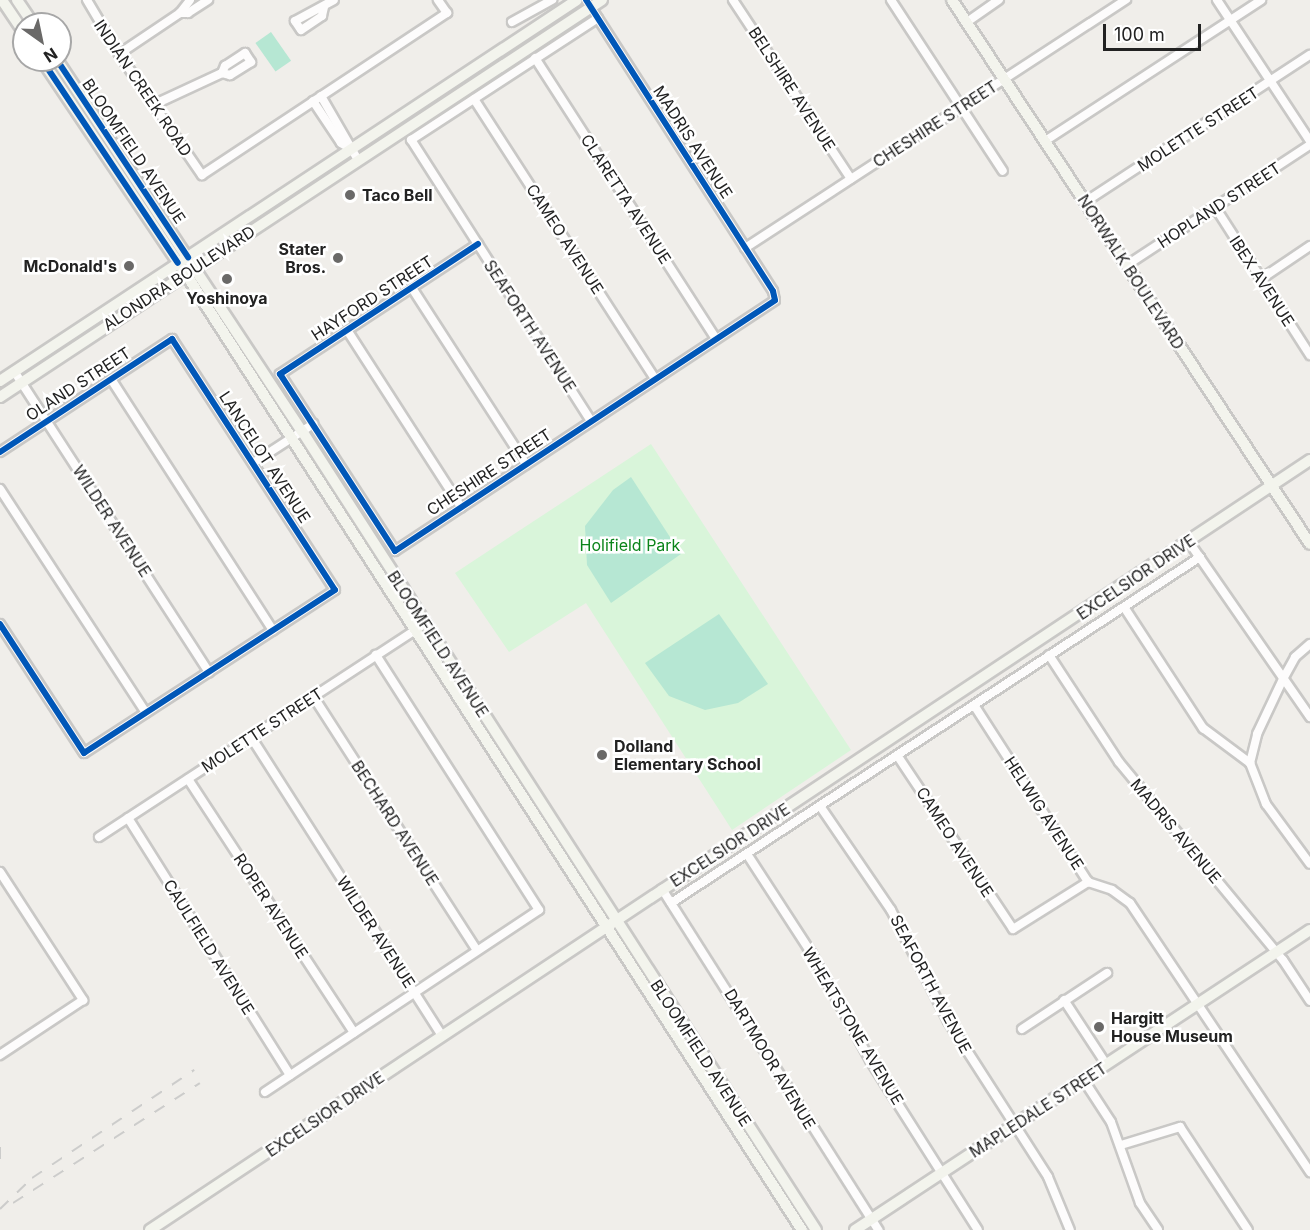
<!DOCTYPE html>
<html>
<head>
<meta charset="utf-8">
<style>
  body { margin:0 }
  #map { position:relative; width:1310px; height:1230px; overflow:hidden; background:#f0eeea; font-family:Inter,sans-serif }
  div>[style] { position:absolute }
  .park>* { inset:0; background:#d9f5da }
  .pitch>* { inset:0; background:#b6e7d3; transform-origin:0 0 }
  .roads { filter:drop-shadow(2px 0 #c9c8c6) drop-shadow(-2px 0 #c9c8c6) drop-shadow(0 2px #c9c8c6) drop-shadow(0 -2px #c9c8c6) }
  .street>* { height:8px; margin:-4px; padding:0 4px; transform-origin:4px; border-radius:4px; background:#fdfcfc }
  .secondary>* { height:10px; margin:-5px; padding:0 5px; transform-origin:5px; border-radius:5px; background:#f3f4ed }
  .rail>* { height:2px; margin-top:-1px; transform-origin:0; background:repeating-linear-gradient(90deg,#cccccb 0 12px,transparent 0 24px) }
  .cycleway>* { height:6px; margin:-3px; padding:0 3px; transform-origin:3px; border-radius:3px; background:#0057b8 }
  .dots>* { width:16px; height:16px; translate:-50% -50%; box-sizing:border-box; border:3px solid #fff; border-radius:50% }
  span { translate:-50% -50%; white-space:nowrap; text-align:center; line-height:1.15; -webkit-text-stroke:5px #fff; paint-order:stroke }
  .street-label { font-size:16px; color:#222 }
  .poi-label { font-size:16px; color:#222; font-weight:700 }
  .left { translate:0 -50%; text-align:left }
  .right { translate:-100% -50%; text-align:right }
  .park-label { font-size:16px; color:#0b841a }
  .north { position:absolute; left:12px; top:12px; width:60px; height:60px; box-sizing:border-box; background:#fff; border:2px solid #a7a7a7; border-radius:50%; rotate:147deg; font-size:16px; font-weight:700; line-height:24px; text-align:center; color:#222 }
  .north::after { content:''; display:block; margin:auto; width:21px; height:27px; background:#6a6968; clip-path:polygon(50% 0,100% 100%,50% 72%,0 100%) }
  .scale { position:absolute; left:1103px; top:24px; width:98px; height:27px; box-sizing:border-box; border:3px solid #222; border-top:0; padding-left:8px; font-size:18px; line-height:21px; white-space:nowrap; color:#222; -webkit-text-stroke:4px #fff; paint-order:stroke }
</style>
</head>
<body>
<div id="map">
  <div class="park">
    <div style="clip-path:polygon(651px 444px,851px 750px,732px 830px,586px 603px,509px 652px,455px 573px)"></div>
  </div>
  <div class="pitch">
    <div style="left:271px;top:32px;width:35px;height:19px;rotate:55deg"></div>
    <div style="clip-path:polygon(631px 477px,681px 554px,611px 603px,587px 565px,585px 526px,613px 490px)"></div>
    <div style="clip-path:polygon(719px 614px,768px 684px,738px 703px,705px 710px,669px 696px,645px 663px)"></div>
  </div>
  <div class="roads">
    <div class="street">
      <div style="left:87px;top:0;width:63px;rotate:59.3deg"></div>
      <div style="left:119px;top:54px;width:147px;rotate:55.6deg"></div>
      <div style="left:202px;top:175px;width:294px;rotate:-33.5deg"></div>
      <div style="left:447px;top:13px;width:16px;rotate:-125deg"></div>
      <div style="left:733px;top:0;width:214px;rotate:56.6deg"></div>
      <div style="left:891px;top:0;width:204px;rotate:56.8deg"></div>
      <div style="left:1217px;top:0;width:169px;rotate:56.6deg"></div>
      <div style="left:324px;top:7px;width:9px;rotate:103deg"></div>
      <div style="left:322px;top:16px;width:25px;rotate:146deg"></div>
      <div style="left:301px;top:30px;width:11px;rotate:-124deg"></div>
      <div style="left:295px;top:21px;width:44px;rotate:-28.3deg"></div>
      <div style="left:180px;top:13px;width:16px;rotate:-52deg"></div>
      <div style="left:512px;top:22px;width:46px;rotate:-28.8deg"></div>
      <div style="left:967px;top:22px;width:39px;rotate:-35deg"></div>
      <div style="left:119px;top:54px;width:73px;rotate:-33.9deg"></div>
      <div style="left:180px;top:13px;width:8px"></div>
      <div style="left:188px;top:13px;width:24px;rotate:-33deg"></div>
      <div style="left:535px;top:58px;width:334px;rotate:57.2deg"></div>
      <div style="left:321px;top:96px;width:74px;rotate:60deg"></div>
      <div style="left:474px;top:99px;width:333px;rotate:57.1deg"></div>
      <div style="left:313px;top:101px;width:50px;rotate:56.3deg"></div>
      <div style="left:341px;top:143px;width:12px;rotate:31deg"></div>
      <div style="left:153px;top:105px;width:76px;rotate:-24.9deg"></div>
      <div style="left:222px;top:73px;width:8px;rotate:-67deg"></div>
      <div style="left:225px;top:66px;width:24px;rotate:-33deg"></div>
      <div style="left:245px;top:53px;width:11px;rotate:56deg"></div>
      <div style="left:251px;top:62px;width:25px;rotate:148deg"></div>
      <div style="left:230px;top:75px;width:8px;rotate:-166deg"></div>
      <div style="left:1045px;top:141px;width:258px;rotate:-33.1deg"></div>
      <div style="left:1085px;top:202px;width:269px;rotate:-33.2deg"></div>
      <div style="left:1215px;top:207px;width:176px;rotate:57.3deg"></div>
      <div style="left:478px;top:244px;width:237px;rotate:146.7deg"></div>
      <div style="left:280px;top:374px;width:211px;rotate:57deg"></div>
      <div style="left:395px;top:551px;width:455px;rotate:-33.4deg"></div>
      <div style="left:775px;top:300px;width:9px;rotate:-103deg"></div>
      <div style="left:773px;top:291px;width:346px;rotate:-122.7deg"></div>
      <div style="left:745px;top:248px;width:455px;rotate:-33.1deg"></div>
      <div style="left:1127px;top:265px;width:219px;rotate:-33.3deg"></div>
      <div style="left:1261px;top:279px;width:59px;rotate:-34deg"></div>
      <div style="left:412px;top:288px;width:210px;rotate:57.1deg"></div>
      <div style="left:347px;top:330px;width:211px;rotate:57.2deg"></div>
      <div style="left:14px;top:371px;width:359px;rotate:57.1deg"></div>
      <div style="left:111px;top:379px;width:299px;rotate:57.2deg"></div>
      <div style="left:591px;top:421px;width:334px;rotate:-122.6deg"></div>
      <div style="left:411px;top:140px;width:223px;rotate:-33.1deg"></div>
      <div style="left:0;top:452px;width:206px;rotate:-33.3deg"></div>
      <div style="left:172px;top:339px;width:299px;rotate:57deg"></div>
      <div style="left:335px;top:590px;width:299px;rotate:147deg"></div>
      <div style="left:84px;top:753px;width:154px;rotate:-123.1deg"></div>
      <div style="left:253px;top:463px;width:72px;rotate:-33deg"></div>
      <div style="left:0;top:489px;width:267px;rotate:56.9deg"></div>
      <div style="left:1189px;top:542px;width:213px;rotate:55.3deg"></div>
      <div style="left:1124px;top:607px;width:145px;rotate:56.9deg"></div>
      <div style="left:1203px;top:728px;width:59px;rotate:36.7deg"></div>
      <div style="left:1250px;top:763px;width:44px;rotate:68.7deg"></div>
      <div style="left:1266px;top:804px;width:74px;rotate:53.7deg"></div>
      <div style="left:1049px;top:655px;width:128px;rotate:56.8deg"></div>
      <div style="left:1119px;top:762px;width:257px;rotate:50.4deg"></div>
      <div style="left:1283px;top:960px;width:49px;rotate:56.6deg"></div>
      <div style="left:313px;top:696px;width:302px;rotate:57.2deg"></div>
      <div style="left:974px;top:705px;width:211px;rotate:57.2deg"></div>
      <div style="left:1088px;top:882px;width:25px;rotate:18deg"></div>
      <div style="left:1112px;top:890px;width:22px;rotate:36deg"></div>
      <div style="left:1130px;top:903px;width:324px;rotate:56.2deg"></div>
      <div style="left:251px;top:737px;width:355px;rotate:57.4deg"></div>
      <div style="left:897px;top:755px;width:209px;rotate:56.3deg"></div>
      <div style="left:1013px;top:929px;width:89px;rotate:-32.1deg"></div>
      <div style="left:1250px;top:763px;width:30px;rotate:-76deg"></div>
      <div style="left:1257px;top:734px;width:61px;rotate:-64.7deg"></div>
      <div style="left:1283px;top:679px;width:25px;rotate:-61deg"></div>
      <div style="left:1295px;top:657px;width:20px;rotate:-41deg"></div>
      <div style="left:188px;top:779px;width:303px;rotate:56.8deg"></div>
      <div style="left:820px;top:806px;width:126px;rotate:55.7deg"></div>
      <div style="left:891px;top:910px;width:125px;rotate:62.8deg"></div>
      <div style="left:948px;top:1021px;width:185px;rotate:57.3deg"></div>
      <div style="left:1048px;top:1177px;width:57px;rotate:67.5deg"></div>
      <div style="left:128px;top:818px;width:304px;rotate:57.8deg"></div>
      <div style="left:99px;top:837px;width:389px;rotate:-33.2deg"></div>
      <div style="left:747px;top:854px;width:119px;rotate:57deg"></div>
      <div style="left:812px;top:954px;width:121px;rotate:61.3deg"></div>
      <div style="left:870px;top:1060px;width:201px;rotate:57.6deg"></div>
      <div style="left:0;top:872px;width:153px;rotate:57deg"></div>
      <div style="left:83px;top:1000px;width:100px;rotate:146.5deg"></div>
      <div style="left:662px;top:889px;width:404px;rotate:57.6deg"></div>
      <div style="left:671px;top:903px;width:632px;rotate:-33.19deg"></div>
      <div style="left:1064px;top:1000px;width:77px;rotate:56.7deg"></div>
      <div style="left:1022px;top:1029px;width:102px;rotate:-33.4deg"></div>
      <div style="left:1083px;top:1079px;width:51px;rotate:56.9deg"></div>
      <div style="left:1111px;top:1122px;width:86px;rotate:70.3deg"></div>
      <div style="left:1140px;top:1203px;width:32px;rotate:56deg"></div>
      <div style="left:265px;top:1092px;width:329px;rotate:-33.6deg"></div>
      <div style="left:539px;top:910px;width:303px;rotate:-122.6deg"></div>
      <div style="left:1121px;top:1145px;width:62px;rotate:-17deg"></div>
      <div style="left:1180px;top:1127px;width:123px;rotate:56.6deg"></div>
    </div>
    <div class="secondary">
      <div style="left:2px;top:0;width:40px;rotate:56deg"></div>
      <div style="left:17px;top:0;width:29px;rotate:56deg"></div>
      <div style="left:952px;top:0;width:651px;rotate:56.65deg"></div>
      <div style="left:42px;top:60px;width:267px;rotate:56.1deg"></div>
      <div style="left:191px;top:282px;width:1128px;rotate:57.2deg"></div>
      <div style="left:57px;top:60px;width:445px;rotate:56.6deg"></div>
      <div style="left:302px;top:431px;width:950px;rotate:57.25deg"></div>
      <div style="left:0;top:381px;width:691px;rotate:-33.44deg"></div>
      <div style="left:0;top:397px;width:721px;rotate:-33.4deg"></div>
      <div style="left:150px;top:1230px;width:1392px;rotate:-33.58deg"></div>
      <div style="left:855px;top:1230px;width:545px;rotate:-33.4deg"></div>
    </div>
  </div>
  <div class="rail">
    <div style="left:0;top:1147px;width:17px;rotate:90deg"></div>
    <div style="left:13px;top:1203px;width:222px;rotate:-32.7deg"></div>
    <div style="left:0;top:1209px;width:45px;rotate:-44.1deg"></div>
    <div style="left:32px;top:1178px;width:195px;rotate:-33.7deg"></div>
  </div>
  <div class="cycleway">
    <div style="left:42px;top:60px;width:244px;rotate:56.2deg"></div>
    <div style="left:57px;top:60px;width:237px;rotate:56.4deg"></div>
    <div style="left:478px;top:244px;width:237px;rotate:146.7deg"></div>
    <div style="left:280px;top:374px;width:211px;rotate:57deg"></div>
    <div style="left:395px;top:551px;width:455px;rotate:-33.4deg"></div>
    <div style="left:775px;top:300px;width:9px;rotate:-103deg"></div>
    <div style="left:773px;top:291px;width:346px;rotate:-122.7deg"></div>
    <div style="left:0;top:452px;width:206px;rotate:-33.3deg"></div>
    <div style="left:172px;top:339px;width:299px;rotate:57deg"></div>
    <div style="left:335px;top:590px;width:299px;rotate:147deg"></div>
    <div style="left:84px;top:753px;width:154px;rotate:-123.1deg"></div>
  </div>
  <div class="dots">
    <div style="left:350px;top:195px;background:#6a6968"></div>
    <div style="left:338px;top:258px;background:#6a6968"></div>
    <div style="left:129px;top:266px;background:#6a6968"></div>
    <div style="left:227px;top:279px;background:#6a6968"></div>
    <div style="left:602px;top:755px;background:#6a6968"></div>
    <div style="left:1099px;top:1027px;background:#6a6968"></div>
  </div>
  <div class="street-label">
    <span style="left:143px;top:88px;rotate:56deg">INDIAN CREEK ROAD</span>
    <span style="left:792px;top:89px;rotate:57deg">BELSHIRE AVENUE</span>
    <span style="left:935px;top:124px;rotate:-33deg">CHESHIRE STREET</span>
    <span style="left:1198px;top:129px;rotate:-33deg">MOLETTE STREET</span>
    <span style="left:693px;top:142px;rotate:57deg">MADRIS AVENUE</span>
    <span style="left:134px;top:151px;rotate:56deg">BLOOMFIELD AVENUE</span>
    <span style="left:626px;top:199px;rotate:57deg">CLARETTA AVENUE</span>
    <span style="left:1219px;top:205px;rotate:-33deg">HOPLAND STREET</span>
    <span style="left:565px;top:239px;rotate:57deg">CAMEO AVENUE</span>
    <span style="left:1131px;top:272px;rotate:57deg">NORWALK BOULEVARD</span>
    <span style="left:179px;top:278px;rotate:-33deg">ALONDRA BOULEVARD</span>
    <span style="left:1262px;top:281px;rotate:57deg">IBEX AVENUE</span>
    <span style="left:372px;top:298px;rotate:-33deg">HAYFORD STREET</span>
    <span style="left:530px;top:326px;rotate:57deg">SEAFORTH AVENUE</span>
    <span style="left:78px;top:384px;rotate:-33deg">OLAND STREET</span>
    <span style="left:265px;top:457px;rotate:57deg">LANCELOT AVENUE</span>
    <span style="left:489px;top:472px;rotate:-33deg">CHESHIRE STREET</span>
    <span style="left:112px;top:521px;rotate:57deg">WILDER AVENUE</span>
    <span style="left:1136px;top:577px;rotate:-34deg">EXCELSIOR DRIVE</span>
    <span style="left:438px;top:644px;rotate:57deg">BLOOMFIELD AVENUE</span>
    <span style="left:262px;top:730px;rotate:-33deg">MOLETTE STREET</span>
    <span style="left:1044px;top:813px;rotate:57deg">HELWIG AVENUE</span>
    <span style="left:395px;top:823px;rotate:57deg">BECHARD AVENUE</span>
    <span style="left:1176px;top:831px;rotate:50deg">MADRIS AVENUE</span>
    <span style="left:955px;top:842px;rotate:57deg">CAMEO AVENUE</span>
    <span style="left:730px;top:845px;rotate:-33deg">EXCELSIOR DRIVE</span>
    <span style="left:271px;top:906px;rotate:57deg">ROPER AVENUE</span>
    <span style="left:376px;top:932px;rotate:57deg">WILDER AVENUE</span>
    <span style="left:209px;top:947px;rotate:58deg">CAULFIELD AVENUE</span>
    <span style="left:931px;top:984px;rotate:62deg">SEAFORTH AVENUE</span>
    <span style="left:853px;top:1026px;rotate:59deg">WHEATSTONE AVENUE</span>
    <span style="left:701px;top:1053px;rotate:57deg">BLOOMFIELD AVENUE</span>
    <span style="left:770px;top:1059px;rotate:59deg">DARTMOOR AVENUE</span>
    <span style="left:1038px;top:1110px;rotate:-33deg">MAPLEDALE STREET</span>
    <span style="left:325px;top:1114px;rotate:-34deg">EXCELSIOR DRIVE</span>
  </div>
  <div class="poi-label">
    <span class="left" style="left:362px;top:195px">Taco Bell</span>
    <span class="right" style="left:326px;top:258px">Stater<br>Bros.</span>
    <span class="right" style="left:117px;top:266px">McDonald's</span>
    <span style="left:227px;top:298px">Yoshinoya</span>
    <span class="left" style="left:614px;top:755px">Dolland<br>Elementary School</span>
    <span class="left" style="left:1111px;top:1027px">Hargitt<br>House Museum</span>
  </div>
  <div class="park-label">
    <span style="left:630px;top:545px">Holifield Park</span>
  </div>
  <div class="north">N</div>
  <div class="scale">100 m</div>
</div>
</body>
</html>
